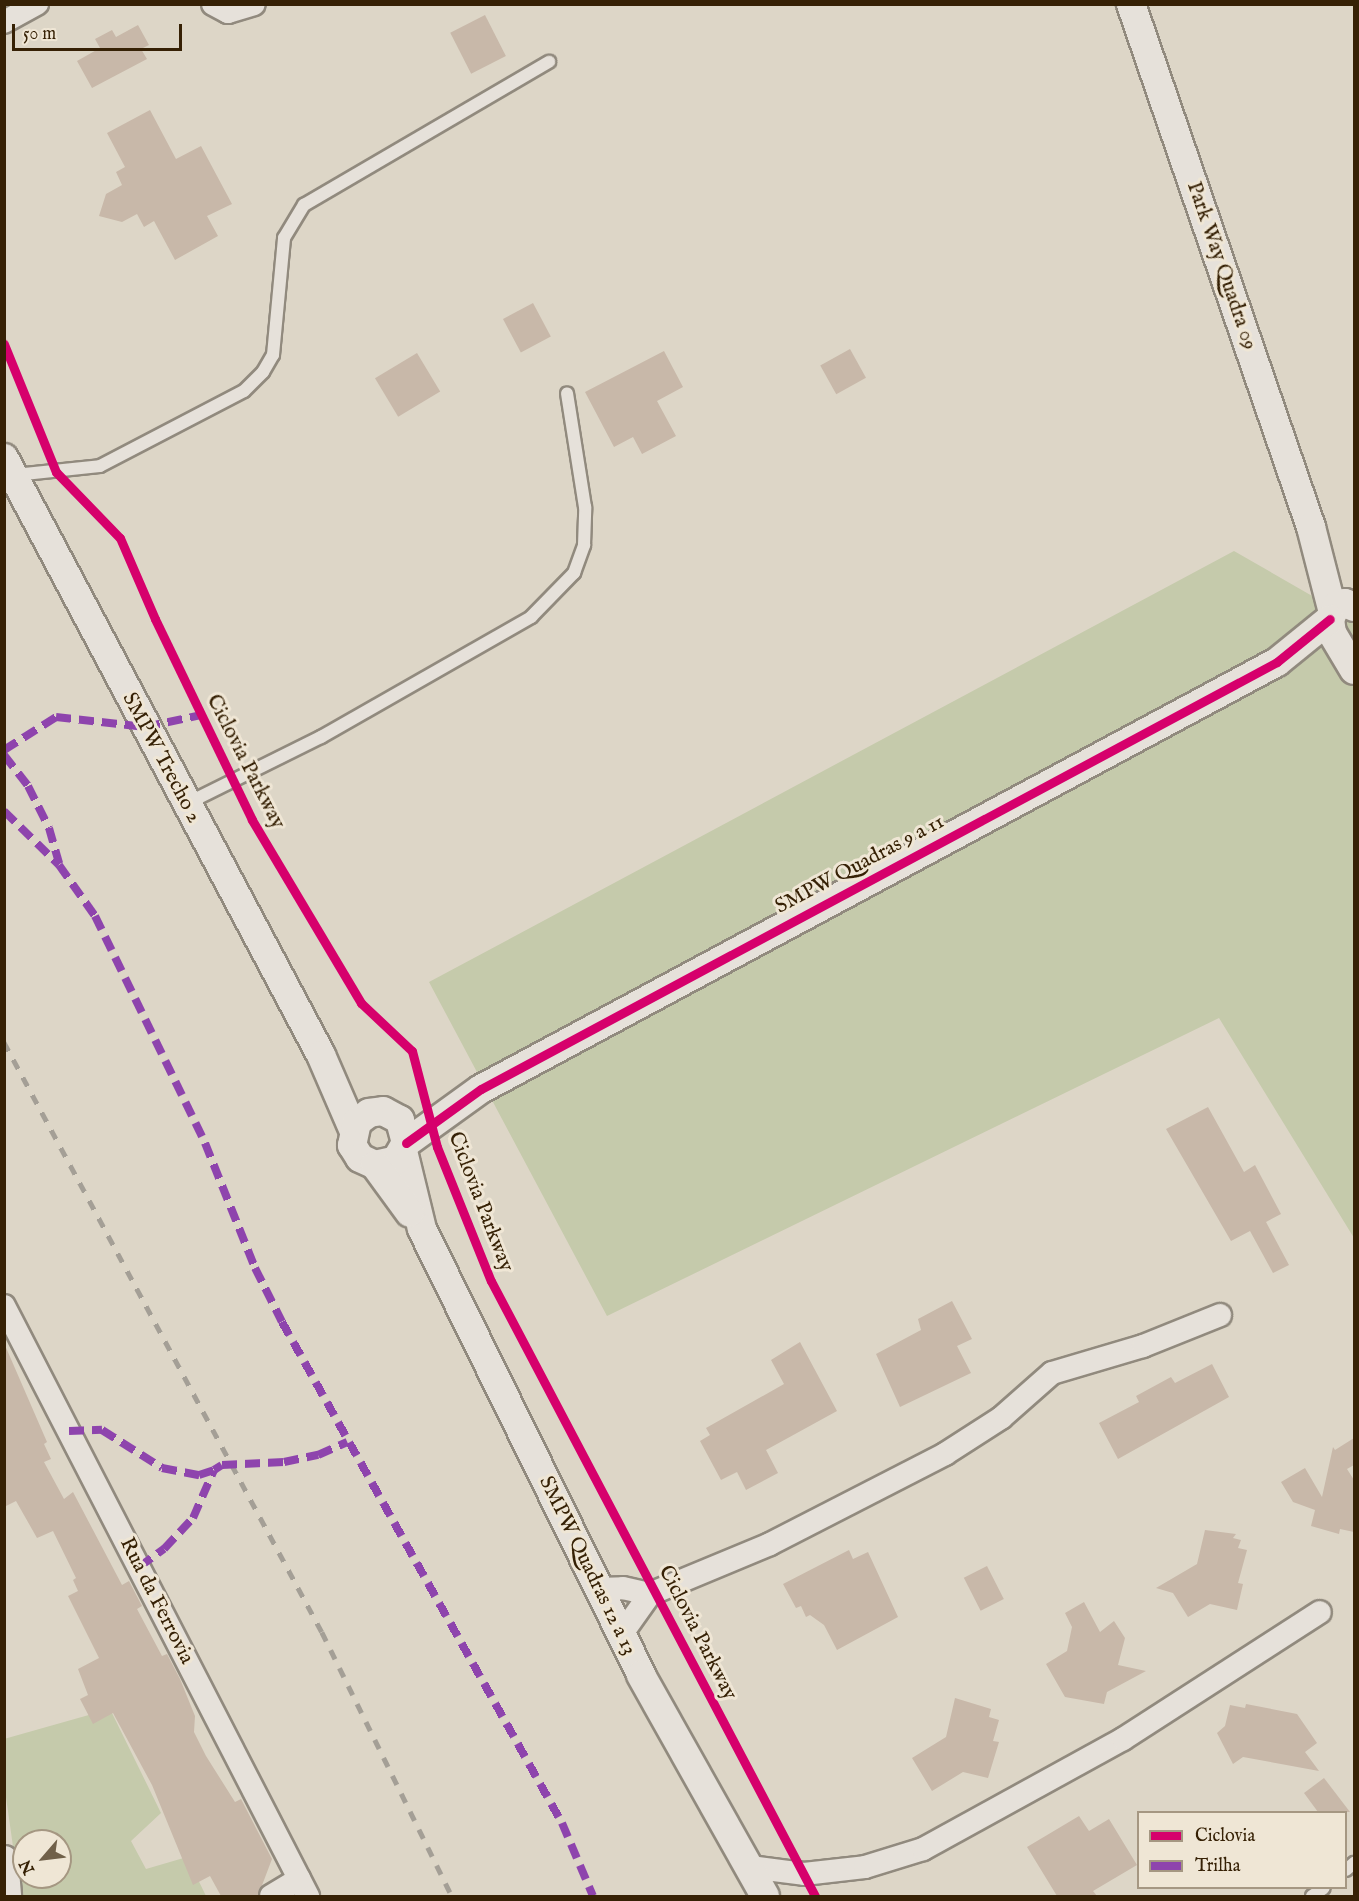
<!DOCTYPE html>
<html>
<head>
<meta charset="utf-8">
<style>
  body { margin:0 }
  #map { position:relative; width:1359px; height:1901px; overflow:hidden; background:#ddd6c7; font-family:"IM FELL English",serif }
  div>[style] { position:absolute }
  .green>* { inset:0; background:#c5caab }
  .building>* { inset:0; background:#c8b8a9; transform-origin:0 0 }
  .roads { filter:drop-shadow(2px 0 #918a7e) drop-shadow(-2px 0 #918a7e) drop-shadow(0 2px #918a7e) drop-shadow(0 -2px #918a7e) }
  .service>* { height:12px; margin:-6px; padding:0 6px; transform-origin:6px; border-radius:6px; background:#e6e1da }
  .minor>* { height:22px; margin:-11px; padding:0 11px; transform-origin:11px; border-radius:11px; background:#e6e1da }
  .tertiary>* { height:28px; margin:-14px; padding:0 14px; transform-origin:14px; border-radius:14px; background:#e6e1da }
  .rail>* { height:4.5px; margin-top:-2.25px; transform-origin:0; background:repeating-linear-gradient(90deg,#a49f96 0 10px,transparent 0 20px) }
  .quiet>* { height:8px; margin-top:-4px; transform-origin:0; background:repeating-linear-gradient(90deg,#8e44ad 0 15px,transparent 0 23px) }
  .cycleway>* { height:9px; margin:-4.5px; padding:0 4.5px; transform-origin:4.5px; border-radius:4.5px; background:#d6006c }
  span { translate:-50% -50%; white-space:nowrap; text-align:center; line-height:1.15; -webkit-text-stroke:6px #efe6d5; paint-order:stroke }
  .street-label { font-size:21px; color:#362105 }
  .frame { position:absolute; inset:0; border:6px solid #362105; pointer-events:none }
  .legend { position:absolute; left:1137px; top:1811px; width:210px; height:78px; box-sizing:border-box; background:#efe6d5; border:2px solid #a59782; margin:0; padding:8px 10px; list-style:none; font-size:18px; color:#362105 }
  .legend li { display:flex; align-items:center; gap:12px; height:30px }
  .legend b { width:30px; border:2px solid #a59782 }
  .north { position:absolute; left:12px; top:1829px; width:60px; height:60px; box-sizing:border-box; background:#efe6d5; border:2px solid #a59782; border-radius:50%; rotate:242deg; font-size:16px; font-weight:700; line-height:24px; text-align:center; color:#362105 }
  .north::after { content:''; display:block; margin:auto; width:21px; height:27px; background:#706049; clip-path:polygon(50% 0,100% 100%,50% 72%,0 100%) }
  .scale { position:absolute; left:12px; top:24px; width:170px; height:27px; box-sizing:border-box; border:3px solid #362105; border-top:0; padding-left:8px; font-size:18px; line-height:21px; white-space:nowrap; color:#362105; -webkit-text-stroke:4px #efe6d5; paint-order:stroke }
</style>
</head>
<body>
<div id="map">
  <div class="green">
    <div style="clip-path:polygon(1234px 551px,1354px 620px,1354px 1238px,1219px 1018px,607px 1316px,429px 982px)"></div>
    <div style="clip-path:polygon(evenodd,110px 1709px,161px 1813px,131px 1841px,146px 1869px,187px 1857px,206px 1896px,20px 1896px,5px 1790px,4px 1739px,110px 1709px,24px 1841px,60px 1841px,60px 1877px,24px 1877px,24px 1841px)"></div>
  </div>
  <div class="building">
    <div style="left:485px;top:15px;width:46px;height:39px;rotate:63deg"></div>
    <div style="clip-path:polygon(138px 25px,149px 45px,141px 49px,147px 59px,92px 88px,77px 61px,100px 48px,95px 39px,112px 30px,116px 37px)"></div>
    <div style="clip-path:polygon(150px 110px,176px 159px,201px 146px,232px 204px,207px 216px,218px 236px,175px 260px,154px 221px,144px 227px,137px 214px,122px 222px,99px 216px,106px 194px,122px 185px,116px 172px,125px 167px,107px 133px)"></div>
    <div style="left:533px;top:303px;width:38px;height:34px;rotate:62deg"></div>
    <div style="left:850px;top:349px;width:33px;height:34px;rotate:61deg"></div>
    <div style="clip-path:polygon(664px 351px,683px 387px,657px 401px,676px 436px,642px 454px,633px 437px,614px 447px,585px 392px)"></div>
    <div style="left:417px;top:353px;width:45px;height:49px;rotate:59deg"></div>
    <div style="clip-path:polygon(1208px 1107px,1244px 1172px,1255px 1165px,1281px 1214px,1266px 1222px,1289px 1265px,1273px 1273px,1250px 1231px,1231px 1241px,1166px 1129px)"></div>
    <div style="clip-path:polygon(952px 1301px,972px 1339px,957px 1346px,971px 1373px,900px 1407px,876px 1354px,921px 1330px,918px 1319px)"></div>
    <div style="clip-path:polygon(800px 1342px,837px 1411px,766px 1450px,778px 1473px,746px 1490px,737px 1472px,721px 1480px,700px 1441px,710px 1435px,706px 1428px,784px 1384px,771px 1360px)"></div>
    <div style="clip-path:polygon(4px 1343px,47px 1442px,44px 1444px,51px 1459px,44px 1462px,64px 1499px,73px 1492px,122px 1585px,129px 1581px,142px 1606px,137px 1609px,162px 1656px,167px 1654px,180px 1679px,195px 1716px,194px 1732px,206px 1756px,235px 1802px,241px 1799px,272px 1859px,258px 1896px,221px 1896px,210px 1876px,193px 1885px,152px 1785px,113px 1713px,93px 1724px,80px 1699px,88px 1695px,78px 1669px,99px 1658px,68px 1596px,78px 1591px,73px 1580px,76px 1578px,53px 1531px,37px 1538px,16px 1501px,4px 1507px)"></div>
    <div style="clip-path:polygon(1212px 1364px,1229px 1397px,1118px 1459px,1099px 1423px,1139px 1402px,1136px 1396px,1171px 1377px,1175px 1383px)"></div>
    <div style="clip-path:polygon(1354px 1438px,1354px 1465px,1347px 1469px,1354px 1480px,1354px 1532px,1340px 1529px,1339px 1534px,1311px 1526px,1315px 1510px,1293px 1502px,1281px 1482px,1305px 1468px,1322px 1497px,1333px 1447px,1335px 1450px)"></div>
    <div style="clip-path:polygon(1205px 1530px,1236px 1534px,1233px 1538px,1241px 1540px,1238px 1548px,1247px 1550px,1238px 1583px,1243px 1584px,1237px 1610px,1210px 1604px,1188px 1617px,1173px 1593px,1156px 1588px,1197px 1564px)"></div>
    <div style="clip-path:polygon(849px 1550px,853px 1559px,868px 1552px,898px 1617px,837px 1650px,824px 1625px,810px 1615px,806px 1617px,801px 1606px,796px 1608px,783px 1584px)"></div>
    <div style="left:987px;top:1566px;width:37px;height:26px;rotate:63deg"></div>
    <div style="clip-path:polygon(1084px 1602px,1100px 1632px,1114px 1621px,1125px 1638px,1118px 1665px,1146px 1671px,1107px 1692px,1104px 1704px,1065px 1697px,1046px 1664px,1067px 1651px,1072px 1627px,1065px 1613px)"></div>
    <div style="clip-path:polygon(955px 1698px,991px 1709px,989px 1717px,999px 1720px,993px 1741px,999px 1742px,988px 1778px,963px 1772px,932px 1791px,912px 1758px,946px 1737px)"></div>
    <div style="clip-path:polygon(1246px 1704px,1297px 1714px,1317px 1743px,1305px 1752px,1319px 1771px,1243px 1757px,1233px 1764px,1217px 1733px,1225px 1726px,1230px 1705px,1245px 1708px)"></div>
    <div style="clip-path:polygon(1324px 1778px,1350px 1812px,1318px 1812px,1304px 1793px)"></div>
    <div style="clip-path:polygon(1079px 1816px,1089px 1831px,1109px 1819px,1137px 1865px,1093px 1891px,1097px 1896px,1057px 1896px,1027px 1847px)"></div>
  </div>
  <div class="roads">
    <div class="service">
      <div style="left:15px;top:475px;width:85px;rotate:-6deg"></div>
      <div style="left:100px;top:466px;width:162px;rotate:-27.5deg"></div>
      <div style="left:244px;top:391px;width:27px;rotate:-45deg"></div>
      <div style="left:263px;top:372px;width:20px;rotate:-60deg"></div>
      <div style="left:273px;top:355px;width:118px;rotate:-84.6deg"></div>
      <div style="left:284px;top:238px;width:39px;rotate:-59deg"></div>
      <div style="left:304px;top:205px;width:284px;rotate:-30.3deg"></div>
      <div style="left:186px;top:804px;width:151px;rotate:-26.4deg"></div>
      <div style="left:321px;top:737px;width:242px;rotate:-29.7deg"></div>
      <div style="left:531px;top:617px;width:62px;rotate:-45.7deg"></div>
      <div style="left:574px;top:573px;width:30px;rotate:-70deg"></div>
      <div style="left:584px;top:545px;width:38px;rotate:-88deg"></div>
      <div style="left:585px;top:507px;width:115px;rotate:-99deg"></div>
      <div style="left:1346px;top:1870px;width:11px;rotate:-41deg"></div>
      <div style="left:1312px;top:1896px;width:14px;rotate:-34deg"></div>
    </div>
    <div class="minor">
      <div style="left:213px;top:4px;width:17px;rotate:28deg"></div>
      <div style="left:228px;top:12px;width:27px;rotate:-17deg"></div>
      <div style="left:4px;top:22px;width:38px;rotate:-29deg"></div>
      <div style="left:4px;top:1306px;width:664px;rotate:62.74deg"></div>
      <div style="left:599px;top:1589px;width:24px;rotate:-2deg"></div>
      <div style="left:623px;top:1588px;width:28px;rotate:13deg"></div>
      <div style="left:650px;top:1594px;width:130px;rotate:-22.6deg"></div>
      <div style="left:770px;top:1544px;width:197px;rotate:-27.2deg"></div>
      <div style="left:945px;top:1454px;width:67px;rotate:-32.7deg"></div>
      <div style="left:1001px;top:1418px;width:68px;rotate:-41.4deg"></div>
      <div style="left:1052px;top:1373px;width:95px;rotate:-16.5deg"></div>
      <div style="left:1143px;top:1346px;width:83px;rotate:-21.9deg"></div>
      <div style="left:621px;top:1635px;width:50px;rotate:-54.7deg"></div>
      <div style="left:750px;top:1867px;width:54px;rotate:7.4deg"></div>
      <div style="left:804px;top:1874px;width:61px;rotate:-6.5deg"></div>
      <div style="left:865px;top:1867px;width:61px;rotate:-17.2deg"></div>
      <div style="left:923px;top:1849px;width:228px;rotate:-28.8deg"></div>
      <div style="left:1123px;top:1739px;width:234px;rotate:-32.8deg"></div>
      <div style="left:271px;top:1896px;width:33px;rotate:-31deg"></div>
    </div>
    <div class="tertiary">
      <div style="left:1131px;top:4px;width:553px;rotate:71.01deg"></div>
      <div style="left:1311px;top:527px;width:85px;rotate:75.6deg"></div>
      <div style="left:4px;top:458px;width:676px;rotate:62.03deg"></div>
      <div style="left:321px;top:1055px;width:81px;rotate:66.6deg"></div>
      <div style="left:1354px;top:607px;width:10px;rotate:-156deg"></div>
      <div style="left:1345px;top:603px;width:8px;rotate:166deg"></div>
      <div style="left:1337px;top:605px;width:16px;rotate:117deg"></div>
      <div style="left:1330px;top:619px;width:14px;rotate:82deg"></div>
      <div style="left:1332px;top:633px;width:43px;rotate:59.3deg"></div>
      <div style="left:406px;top:1143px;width:92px;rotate:-35.8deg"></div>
      <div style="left:481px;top:1089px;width:903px;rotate:-28.21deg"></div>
      <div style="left:1277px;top:662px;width:68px;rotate:-39.1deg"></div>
      <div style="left:403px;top:1151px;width:80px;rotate:76.3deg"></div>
      <div style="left:422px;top:1229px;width:497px;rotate:63.8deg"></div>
      <div style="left:641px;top:1675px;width:253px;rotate:60.7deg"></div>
      <div style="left:375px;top:1165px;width:22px;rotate:-13deg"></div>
      <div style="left:396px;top:1160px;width:20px;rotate:-60deg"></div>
      <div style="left:406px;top:1143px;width:24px;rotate:-105deg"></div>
      <div style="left:400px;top:1120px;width:19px;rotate:-152deg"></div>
      <div style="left:383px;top:1111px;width:14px;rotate:172deg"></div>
      <div style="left:369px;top:1113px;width:15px;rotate:143deg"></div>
      <div style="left:357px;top:1122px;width:24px;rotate:102deg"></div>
      <div style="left:352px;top:1145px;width:15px;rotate:58deg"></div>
      <div style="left:360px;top:1158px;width:17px;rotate:25deg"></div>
      <div style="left:375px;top:1165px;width:59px;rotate:53.9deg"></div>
      <div style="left:4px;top:1860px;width:36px;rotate:85deg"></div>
    </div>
  </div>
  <div class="rail">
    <div style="left:4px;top:1042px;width:670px;rotate:61.68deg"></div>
    <div style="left:322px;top:1632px;width:294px;rotate:63.8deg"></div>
  </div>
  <div class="quiet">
    <div style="left:4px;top:750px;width:62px;rotate:-32.4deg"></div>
    <div style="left:56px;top:717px;width:90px;rotate:6.4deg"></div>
    <div style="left:145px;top:727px;width:57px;rotate:-12.1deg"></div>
    <div style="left:4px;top:755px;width:39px;rotate:52deg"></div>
    <div style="left:28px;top:786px;width:47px;rotate:63.4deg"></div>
    <div style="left:49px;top:828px;width:37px;rotate:74deg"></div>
    <div style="left:4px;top:811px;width:77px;rotate:44.5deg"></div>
    <div style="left:59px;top:865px;width:62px;rotate:54.8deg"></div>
    <div style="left:95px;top:916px;width:252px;rotate:64.1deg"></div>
    <div style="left:205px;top:1143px;width:135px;rotate:68.2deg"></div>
    <div style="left:255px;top:1268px;width:60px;rotate:63.4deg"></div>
    <div style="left:282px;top:1322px;width:574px;rotate:60.8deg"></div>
    <div style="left:562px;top:1823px;width:79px;rotate:67deg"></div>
    <div style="left:69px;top:1431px;width:33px;rotate:-2deg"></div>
    <div style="left:102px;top:1430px;width:71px;rotate:32.3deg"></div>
    <div style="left:162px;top:1468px;width:38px;rotate:11deg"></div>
    <div style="left:199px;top:1475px;width:16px;rotate:-18deg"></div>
    <div style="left:139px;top:1567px;width:31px;rotate:-36deg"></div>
    <div style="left:164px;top:1549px;width:42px;rotate:-46.9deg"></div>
    <div style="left:193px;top:1518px;width:52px;rotate:-66.4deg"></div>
    <div style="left:214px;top:1470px;width:9px;rotate:-32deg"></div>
    <div style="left:222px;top:1465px;width:62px;rotate:-2.8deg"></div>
    <div style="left:284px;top:1462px;width:35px;rotate:-12deg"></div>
    <div style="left:318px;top:1455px;width:32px;rotate:-24deg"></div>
  </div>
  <div class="cycleway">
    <div style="left:4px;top:344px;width:138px;rotate:67.9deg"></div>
    <div style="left:56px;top:472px;width:92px;rotate:45.9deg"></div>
    <div style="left:120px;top:538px;width:88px;rotate:66.6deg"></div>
    <div style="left:155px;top:619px;width:223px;rotate:64.2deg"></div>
    <div style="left:252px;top:820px;width:213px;rotate:59.2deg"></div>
    <div style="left:361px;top:1003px;width:70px;rotate:43.3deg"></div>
    <div style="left:412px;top:1051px;width:99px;rotate:75.4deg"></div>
    <div style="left:437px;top:1147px;width:144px;rotate:68.1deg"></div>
    <div style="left:491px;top:1281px;width:695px;rotate:62.22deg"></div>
    <div style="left:406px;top:1143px;width:92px;rotate:-35.8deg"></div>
    <div style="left:481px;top:1089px;width:903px;rotate:-28.21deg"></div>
    <div style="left:1277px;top:662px;width:68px;rotate:-39.1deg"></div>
  </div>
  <div class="street-label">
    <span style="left:1221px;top:266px;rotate:71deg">Park Way Quadra 09</span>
    <span style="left:161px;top:758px;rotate:62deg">SMPW Trecho 2</span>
    <span style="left:245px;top:762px;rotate:63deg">Ciclovia Parkway</span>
    <span style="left:860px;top:865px;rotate:-28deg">SMPW Quadras 9 a 11</span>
    <span style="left:480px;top:1202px;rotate:69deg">Ciclovia Parkway</span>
    <span style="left:587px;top:1566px;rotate:64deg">SMPW Quadras 12 a 13</span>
    <span style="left:156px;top:1601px;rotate:63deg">Rua da Ferrovia</span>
    <span style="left:697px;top:1633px;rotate:63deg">Ciclovia Parkway</span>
  </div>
  <div class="frame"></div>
  <ul class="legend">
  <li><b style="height:8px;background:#d6006c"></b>Ciclovia</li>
  <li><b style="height:8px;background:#8e44ad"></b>Trilha</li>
  </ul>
  <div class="north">N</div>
  <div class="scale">50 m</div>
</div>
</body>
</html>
